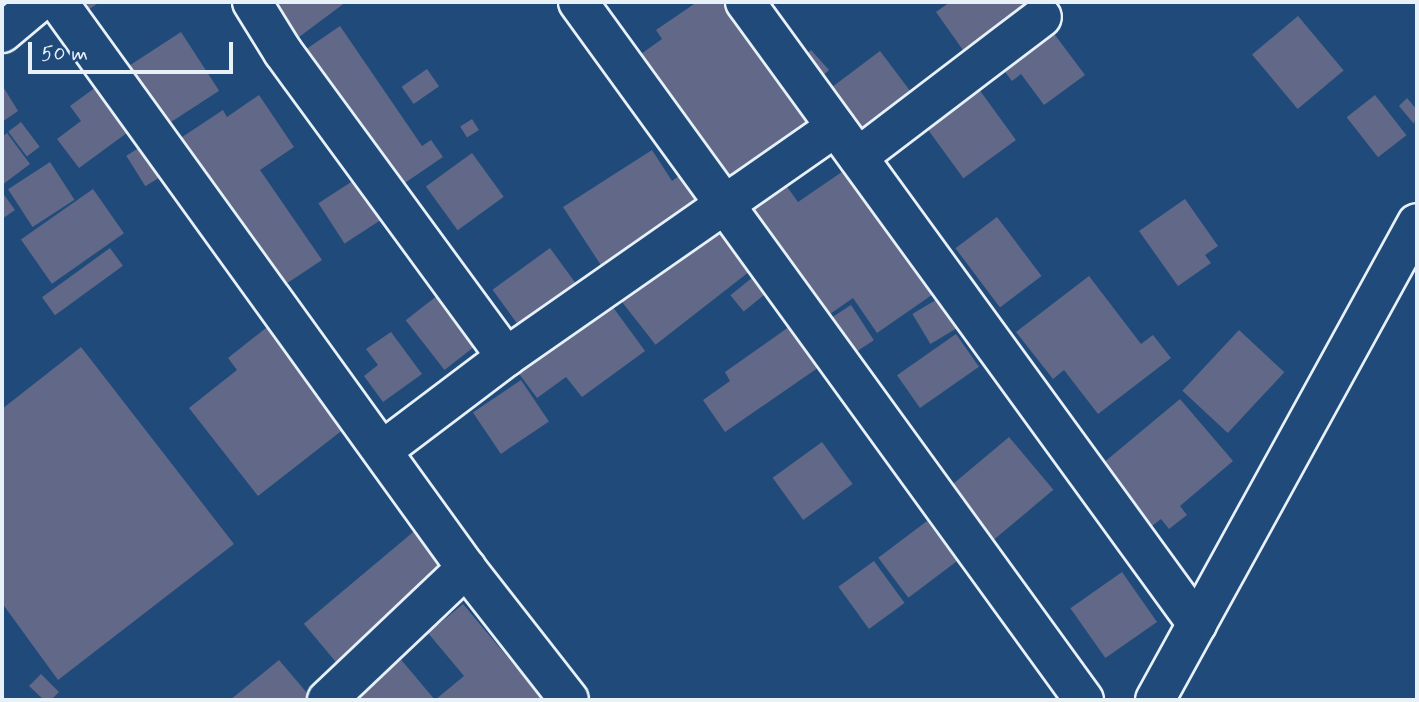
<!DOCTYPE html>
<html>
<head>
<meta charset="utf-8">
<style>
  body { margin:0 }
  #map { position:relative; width:1419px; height:702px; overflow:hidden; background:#1f4a7a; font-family:Mynerve,sans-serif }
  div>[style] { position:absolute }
  .building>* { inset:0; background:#626988; transform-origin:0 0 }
  .roads { filter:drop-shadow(2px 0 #e8f1f8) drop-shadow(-2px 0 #e8f1f8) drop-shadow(0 2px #e8f1f8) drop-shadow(0 -2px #e8f1f8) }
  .minor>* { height:38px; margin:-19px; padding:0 19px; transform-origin:19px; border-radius:19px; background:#1f4a7a }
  span { translate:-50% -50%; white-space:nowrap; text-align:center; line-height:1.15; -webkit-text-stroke:5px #1f4a7a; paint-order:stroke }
  .frame { position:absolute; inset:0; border:4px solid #e8f1f8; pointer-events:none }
  .scale { position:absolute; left:28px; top:42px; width:205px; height:32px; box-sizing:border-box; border:4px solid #e8f1f8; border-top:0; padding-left:9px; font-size:21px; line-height:24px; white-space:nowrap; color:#e8f1f8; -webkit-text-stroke:5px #1f4a7a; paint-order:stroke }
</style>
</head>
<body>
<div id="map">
  <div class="building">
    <div style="clip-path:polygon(79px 2px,100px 2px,86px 11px)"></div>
    <div style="clip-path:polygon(275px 2px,346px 2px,287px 46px,261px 11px)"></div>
    <div style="clip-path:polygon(697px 2px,724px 2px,813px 132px,722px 192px,634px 59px,662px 39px,656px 30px)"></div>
    <div style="clip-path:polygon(950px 2px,1024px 2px,1034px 14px,970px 60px,936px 12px)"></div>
    <div style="left:1298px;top:16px;width:71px;height:60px;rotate:50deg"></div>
    <div style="clip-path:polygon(340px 26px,422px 146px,431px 140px,443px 157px,390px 193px,302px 52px)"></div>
    <div style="clip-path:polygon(1049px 27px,1085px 75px,1044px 105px,1021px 74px,1012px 81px,999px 64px)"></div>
    <div style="left:181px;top:32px;width:70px;height:61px;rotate:57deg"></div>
    <div style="left:811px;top:50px;width:27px;height:13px;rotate:48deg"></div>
    <div style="left:880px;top:51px;width:59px;height:62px;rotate:53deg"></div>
    <div style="left:427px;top:69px;width:21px;height:31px;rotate:55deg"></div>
    <div style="left:973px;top:81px;width:73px;height:65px;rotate:54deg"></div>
    <div style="clip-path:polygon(103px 82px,135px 127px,79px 168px,57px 139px,81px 121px,70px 106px)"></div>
    <div style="clip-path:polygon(2px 85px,18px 111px,2px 122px)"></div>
    <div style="clip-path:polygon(259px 95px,294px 147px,260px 170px,322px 260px,283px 286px,173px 143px,223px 110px,227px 117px)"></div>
    <div style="left:1375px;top:95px;width:51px;height:36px;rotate:52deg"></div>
    <div style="clip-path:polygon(1407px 98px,1417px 110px,1414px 124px,1399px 106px)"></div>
    <div style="left:472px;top:119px;width:13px;height:14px;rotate:58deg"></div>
    <div style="left:21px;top:122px;width:31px;height:16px;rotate:53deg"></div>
    <div style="clip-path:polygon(7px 133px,30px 164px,2px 185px,2px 137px)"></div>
    <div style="left:150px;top:141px;width:36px;height:28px;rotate:58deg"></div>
    <div style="clip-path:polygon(652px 150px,672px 181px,682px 174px,702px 206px,604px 270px,563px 207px)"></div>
    <div style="left:472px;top:153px;width:54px;height:57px;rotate:54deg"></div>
    <div style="left:50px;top:162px;width:45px;height:50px;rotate:57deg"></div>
    <div style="clip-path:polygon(852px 165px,939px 290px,877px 333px,853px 298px,820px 321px,742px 203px,780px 177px,798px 202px)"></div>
    <div style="left:362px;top:175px;width:48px;height:52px;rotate:57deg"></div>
    <div style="left:93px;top:189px;width:54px;height:88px;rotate:55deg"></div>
    <div style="clip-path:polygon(2px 192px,15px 210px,2px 219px)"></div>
    <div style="clip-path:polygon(1185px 199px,1218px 246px,1205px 255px,1211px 263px,1178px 286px,1139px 231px)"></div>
    <div style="left:997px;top:217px;width:74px;height:52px;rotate:53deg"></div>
    <div style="left:715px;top:226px;width:57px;height:120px;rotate:52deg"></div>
    <div style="left:110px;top:248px;width:22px;height:84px;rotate:54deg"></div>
    <div style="left:550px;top:248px;width:44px;height:71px;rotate:54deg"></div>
    <div style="clip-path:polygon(1089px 276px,1141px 344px,1153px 335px,1171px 358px,1098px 414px,1064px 370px,1053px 379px,1016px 332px)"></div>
    <div style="left:753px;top:277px;width:21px;height:29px;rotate:51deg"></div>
    <div style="left:438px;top:295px;width:63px;height:41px;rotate:52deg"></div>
    <div style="left:939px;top:298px;width:35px;height:31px;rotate:59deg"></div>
    <div style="clip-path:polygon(607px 299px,645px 351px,582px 397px,566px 377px,537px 398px,514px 367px)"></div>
    <div style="left:851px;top:305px;width:42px;height:40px;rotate:57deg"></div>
    <div style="clip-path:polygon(271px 324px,349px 425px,258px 496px,189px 408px,237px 370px,228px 358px)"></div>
    <div style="clip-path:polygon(793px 324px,822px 365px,725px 432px,703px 400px,730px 381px,725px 372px)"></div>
    <div style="left:1239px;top:330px;width:62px;height:83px;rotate:43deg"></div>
    <div style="clip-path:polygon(391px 332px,422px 374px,383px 402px,364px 376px,378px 365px,366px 349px)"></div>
    <div style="left:956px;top:334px;width:40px;height:72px;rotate:55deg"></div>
    <div style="clip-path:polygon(81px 347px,234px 544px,58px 680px,2px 603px,2px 409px)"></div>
    <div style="left:521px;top:380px;width:50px;height:58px;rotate:56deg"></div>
    <div style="clip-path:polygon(1180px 399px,1233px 461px,1180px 506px,1187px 515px,1169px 529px,1161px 519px,1147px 530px,1096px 469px)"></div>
    <div style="left:1009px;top:437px;width:69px;height:77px;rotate:50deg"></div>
    <div style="left:822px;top:442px;width:52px;height:61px;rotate:54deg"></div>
    <div style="left:927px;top:521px;width:50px;height:61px;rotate:53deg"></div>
    <div style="left:418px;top:528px;width:56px;height:149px;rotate:50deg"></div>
    <div style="left:874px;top:561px;width:52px;height:44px;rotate:54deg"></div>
    <div style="left:1122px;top:572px;width:61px;height:63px;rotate:55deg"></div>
    <div style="clip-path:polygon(463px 604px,541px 697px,537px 700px,344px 700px,398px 656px,435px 700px,464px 676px,428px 633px)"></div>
    <div style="clip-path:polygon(279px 660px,313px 700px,230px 700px)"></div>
    <div style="clip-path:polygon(41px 674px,59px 692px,51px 700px,44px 700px,29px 686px)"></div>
  </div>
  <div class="roads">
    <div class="minor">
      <div style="left:58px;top:2px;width:698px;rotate:54.21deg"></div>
      <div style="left:466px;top:568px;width:167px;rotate:52deg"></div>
      <div style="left:252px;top:2px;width:59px;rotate:58.2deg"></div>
      <div style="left:283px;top:52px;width:378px;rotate:53.8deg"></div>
      <div style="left:578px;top:2px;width:862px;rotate:54.06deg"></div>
      <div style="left:745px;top:2px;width:769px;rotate:53.99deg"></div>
      <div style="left:2px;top:33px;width:48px;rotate:-40deg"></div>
      <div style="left:858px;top:157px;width:231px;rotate:-37.3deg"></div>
      <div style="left:383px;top:450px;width:154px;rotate:-37.1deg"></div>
      <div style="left:506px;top:357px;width:402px;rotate:-34.9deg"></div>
      <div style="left:327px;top:700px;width:192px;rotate:-43.5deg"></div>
      <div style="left:1155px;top:700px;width:544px;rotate:-61.22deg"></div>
    </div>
  </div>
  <div class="frame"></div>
  <div class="scale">50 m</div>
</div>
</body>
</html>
